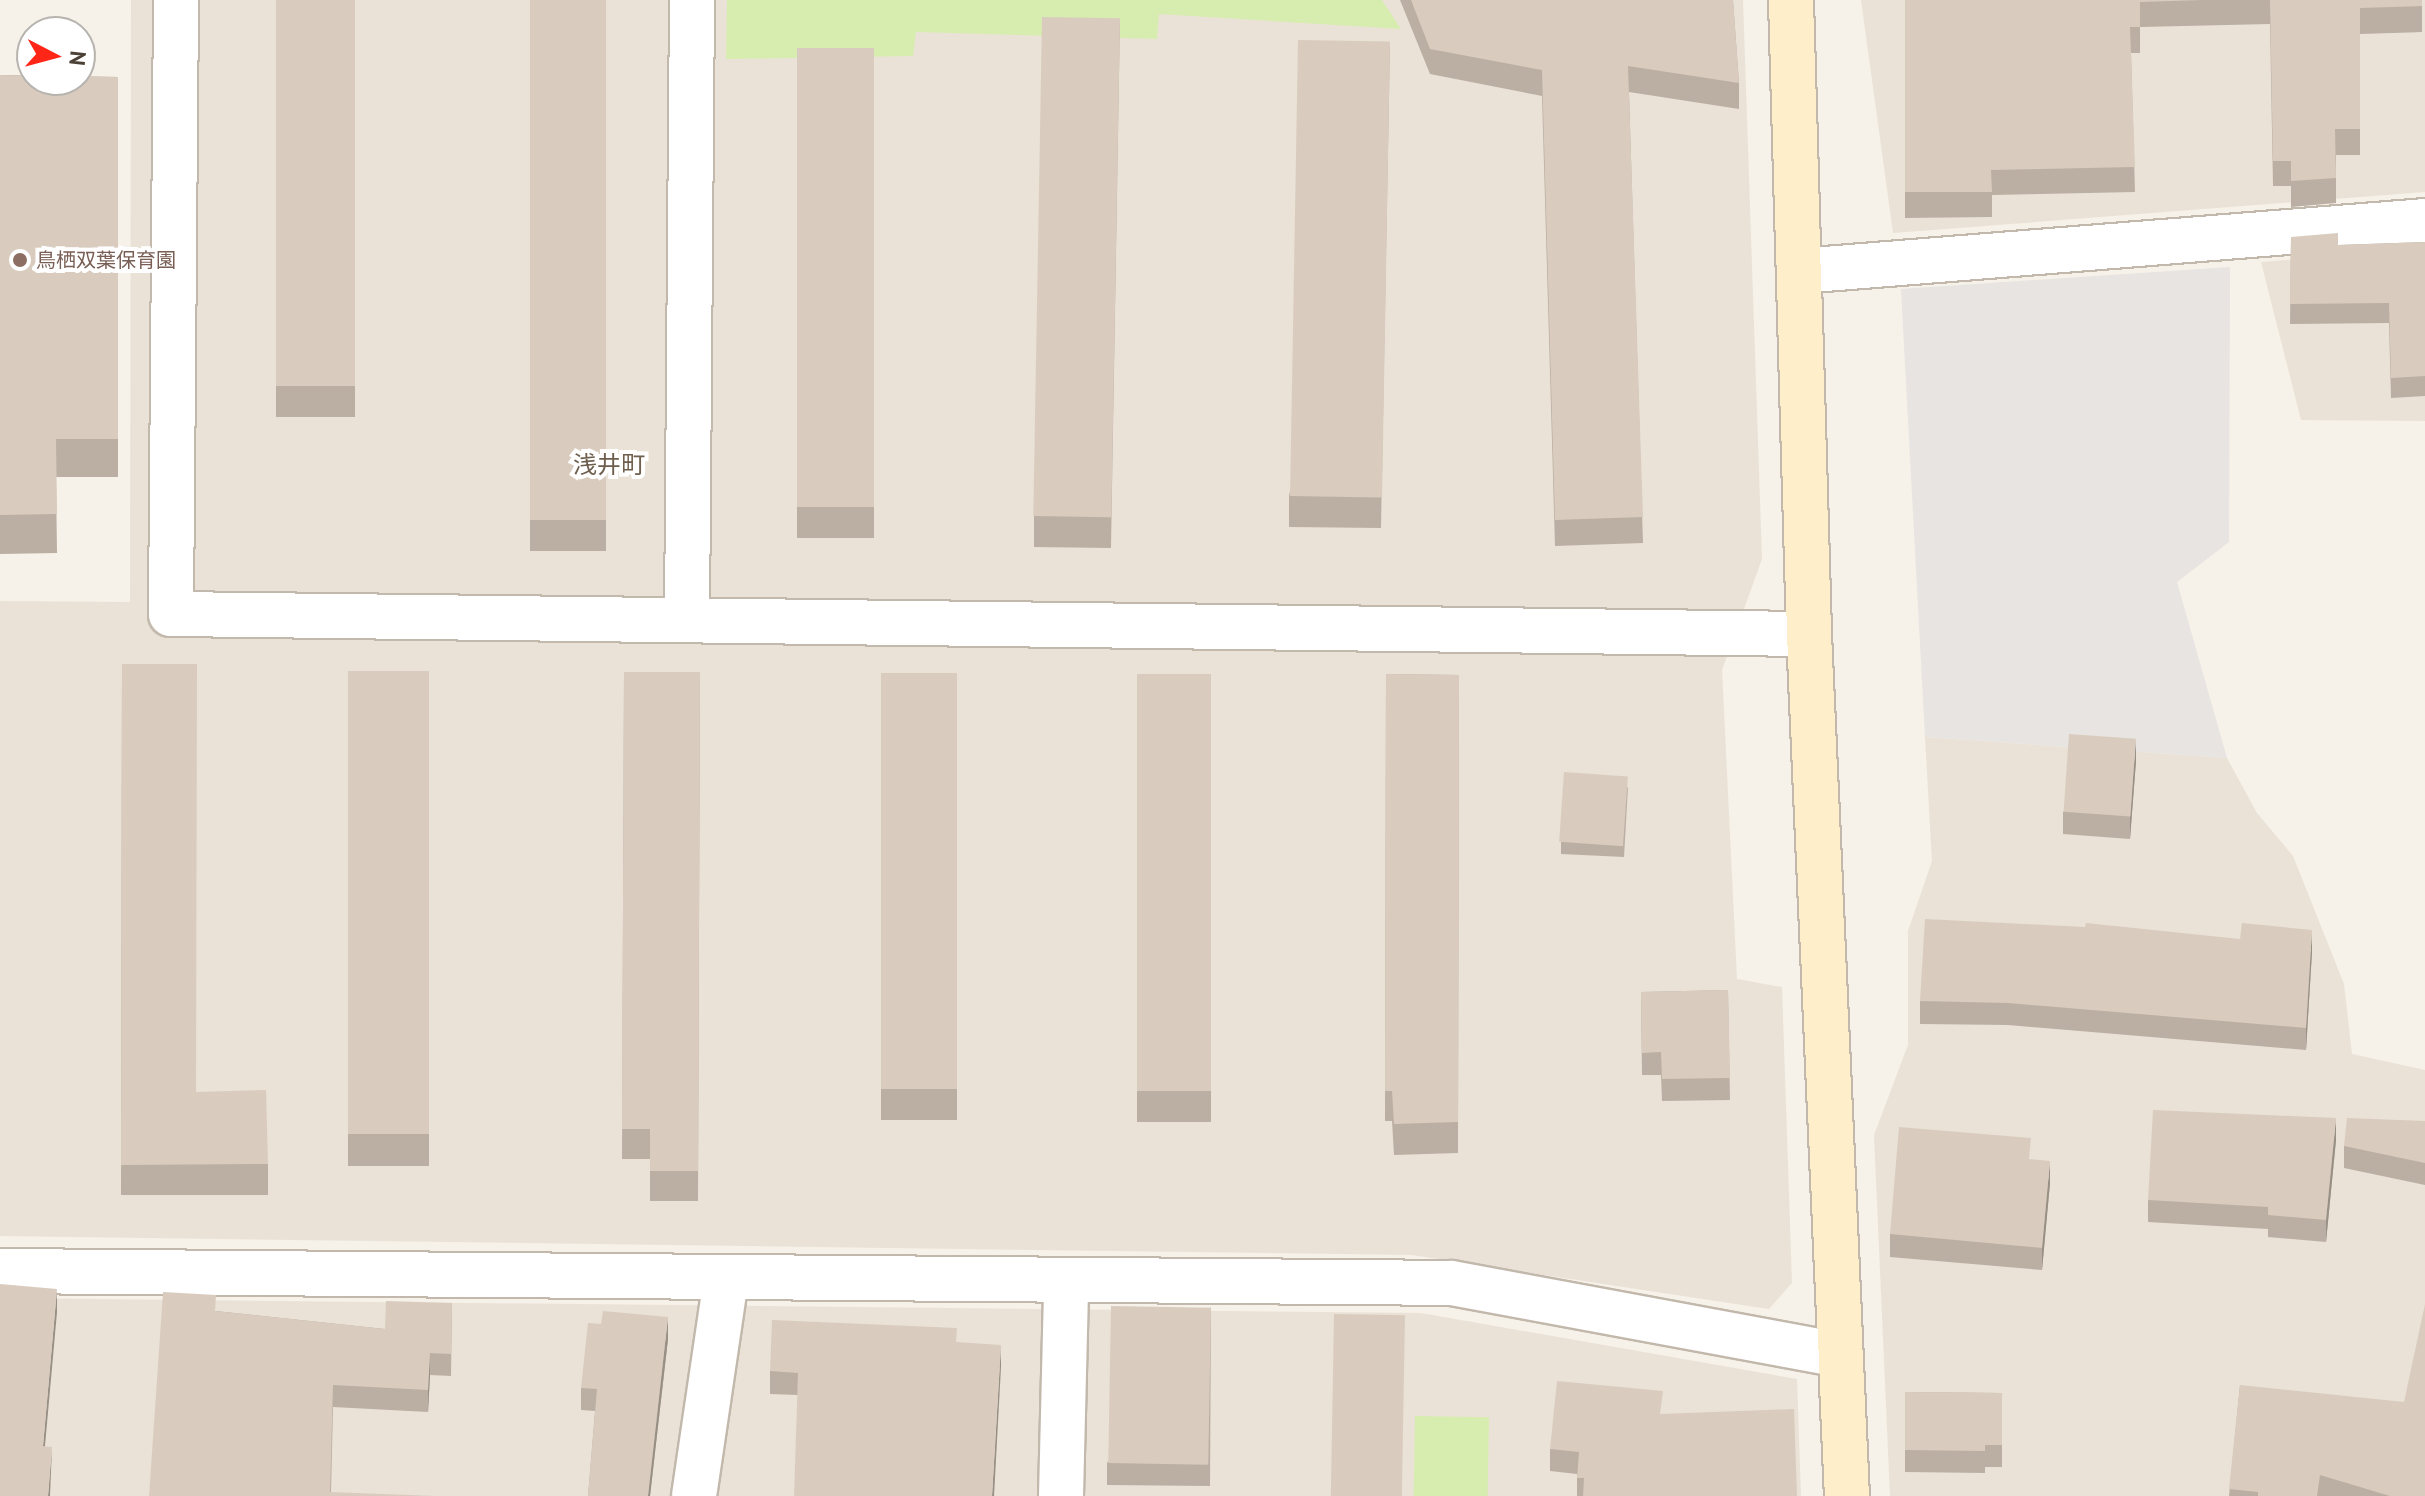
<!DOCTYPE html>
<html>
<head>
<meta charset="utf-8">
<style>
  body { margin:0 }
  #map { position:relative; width:2425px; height:1496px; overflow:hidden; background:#f6f1e9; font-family:"PT Sans","Noto Sans JP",sans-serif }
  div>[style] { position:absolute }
  .residential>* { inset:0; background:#eae2d7 }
  .green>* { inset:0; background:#d7edaf; transform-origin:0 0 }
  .parking>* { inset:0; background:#e7e4e1 }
  .roads { filter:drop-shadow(2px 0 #c2b8ab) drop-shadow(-2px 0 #c2b8ab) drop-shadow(0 2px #c2b8ab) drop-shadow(0 -2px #c2b8ab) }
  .street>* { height:44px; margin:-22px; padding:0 22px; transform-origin:22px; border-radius:22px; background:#fff }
  .secondary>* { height:44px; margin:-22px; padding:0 22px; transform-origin:22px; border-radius:22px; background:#ffeeca }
  .wall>* { inset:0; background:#bbafa3; transform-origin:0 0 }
  .shaded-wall>* { inset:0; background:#988f85 }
  .building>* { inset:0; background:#d9ccbe; transform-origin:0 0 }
  .dots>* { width:22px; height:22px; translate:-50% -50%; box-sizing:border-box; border:4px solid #fff; border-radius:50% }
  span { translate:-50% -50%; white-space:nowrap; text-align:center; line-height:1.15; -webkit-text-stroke:8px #fff; paint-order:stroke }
  .education-label { font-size:20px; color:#785e54 }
  .left { translate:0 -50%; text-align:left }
  .quarter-label { font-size:24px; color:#6e5e4d }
  .north { position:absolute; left:16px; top:16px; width:80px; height:80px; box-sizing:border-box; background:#fff; border:2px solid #b7b3af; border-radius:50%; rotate:96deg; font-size:22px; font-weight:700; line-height:32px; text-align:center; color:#4b4137 }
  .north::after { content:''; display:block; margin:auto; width:28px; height:36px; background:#ff2517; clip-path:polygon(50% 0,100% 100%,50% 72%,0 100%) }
</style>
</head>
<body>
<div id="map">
  <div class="residential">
    <div style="clip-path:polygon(131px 0,1743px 0,1762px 559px,1722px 670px,1737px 979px,1782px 987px,1792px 1283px,1769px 1309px,1412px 1255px,0 1236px,0 601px,130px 602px)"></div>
    <div style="clip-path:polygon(1861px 0,2425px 0,2425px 192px,1893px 233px)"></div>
    <div style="clip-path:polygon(2425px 249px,2425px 421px,2301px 420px,2261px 262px)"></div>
    <div style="clip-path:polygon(1925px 737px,2227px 758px,2257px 813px,2293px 856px,2344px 984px,2352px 1054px,2425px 1070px,2425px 1496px,1890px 1496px,1874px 1135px,1908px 1045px,1908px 931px,1932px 861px)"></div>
    <div style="clip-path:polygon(0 1298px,1421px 1313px,1797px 1379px,1801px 1496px,0 1496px)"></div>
  </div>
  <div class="green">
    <div style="clip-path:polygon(727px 0,1382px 0,1401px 29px,1159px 14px,1157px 39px,916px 32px,913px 56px,726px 59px)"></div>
    <div style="left:1415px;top:1416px;width:74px;height:80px;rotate:1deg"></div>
  </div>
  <div class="parking">
    <div style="clip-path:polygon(2230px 267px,2229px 542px,2177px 582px,2227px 758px,1925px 737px,1901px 289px)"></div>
  </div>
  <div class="roads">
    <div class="street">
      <div style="left:176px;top:0;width:614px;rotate:90.47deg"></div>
      <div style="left:171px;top:614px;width:1638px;rotate:0.7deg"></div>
      <div style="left:1800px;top:271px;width:627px;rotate:-4.57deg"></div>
      <div style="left:687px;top:619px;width:619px;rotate:-89.54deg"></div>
      <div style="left:0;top:1271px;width:1451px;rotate:0.47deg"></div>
      <div style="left:1451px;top:1283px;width:395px;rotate:10.5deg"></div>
      <div style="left:694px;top:1496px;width:218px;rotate:-81.6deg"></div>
      <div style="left:1061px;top:1496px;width:212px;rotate:-88.6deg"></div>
    </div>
    <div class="secondary">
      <div style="left:1791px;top:0;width:634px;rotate:88.37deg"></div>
      <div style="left:1809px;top:634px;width:863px;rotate:87.48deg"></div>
    </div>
  </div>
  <div class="wall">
    <div style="left:276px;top:0;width:79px;height:417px"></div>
    <div style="left:530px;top:0;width:76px;height:551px"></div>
    <div style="clip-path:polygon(1400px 0,1733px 0,1739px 83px,1739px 109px,1629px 92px,1643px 543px,1555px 546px,1542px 96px,1430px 74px)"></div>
    <div style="clip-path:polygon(1905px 0,2422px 0,2422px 32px,2360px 34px,2360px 155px,2336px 155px,2336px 203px,2291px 207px,2291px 186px,2273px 186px,2270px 24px,2140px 27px,2140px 53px,2131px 53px,2135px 192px,1992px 195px,1992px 217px,1905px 218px)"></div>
    <div style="clip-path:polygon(1120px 18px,1111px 548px,1034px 547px,1034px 516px)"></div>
    <div style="clip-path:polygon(1390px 42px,1381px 528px,1289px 527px,1289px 496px)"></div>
    <div style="left:797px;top:48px;width:77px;height:490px"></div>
    <div style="clip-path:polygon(0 75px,118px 77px,118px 477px,56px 477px,57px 553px,0 554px)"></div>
    <div style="clip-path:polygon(2291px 237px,2338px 245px,2425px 242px,2425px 396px,2391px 398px,2389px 323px,2290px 324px)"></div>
    <div style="clip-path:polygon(122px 664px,196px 1092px,268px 1164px,268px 1195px,121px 1195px)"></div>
    <div style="left:348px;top:671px;width:81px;height:495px"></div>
    <div style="clip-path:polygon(624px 672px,700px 672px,698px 1201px,650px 1201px,650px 1159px,622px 1159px)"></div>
    <div style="left:881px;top:673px;width:76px;height:447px"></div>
    <div style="left:1137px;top:674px;width:74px;height:448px"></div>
    <div style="clip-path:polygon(1386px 674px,1459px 675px,1458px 1153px,1394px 1155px,1392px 1121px,1385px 1121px)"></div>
    <div style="clip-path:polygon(2136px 761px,2130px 839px,2063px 834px,2063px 812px)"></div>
    <div style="clip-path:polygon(1628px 787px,1624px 857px,1561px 854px,1561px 842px)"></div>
    <div style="clip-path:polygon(2312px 952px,2306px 1050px,2008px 1025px,1920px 1024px,1920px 1001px)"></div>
    <div style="clip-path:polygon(1728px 990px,1730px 1100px,1662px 1101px,1661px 1075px,1642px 1075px,1641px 992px)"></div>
    <div style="clip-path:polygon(2425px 1121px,2425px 1185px,2344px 1168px,2344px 1146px)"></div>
    <div style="clip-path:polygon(2336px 1140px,2326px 1242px,2268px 1237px,2268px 1229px,2148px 1222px,2148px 1200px)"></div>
    <div style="clip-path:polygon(2031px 1160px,2050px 1183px,2042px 1270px,1890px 1257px,1890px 1234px)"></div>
    <div style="clip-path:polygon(452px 1303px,451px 1376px,430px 1375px,428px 1412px,333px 1407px,331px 1492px,149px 1496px,216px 1311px,385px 1329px)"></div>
    <div style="clip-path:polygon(1211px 1307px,1210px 1486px,1107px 1485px,1107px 1463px)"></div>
    <div style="clip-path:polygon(668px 1339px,650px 1496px,588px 1496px,595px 1411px,581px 1410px,581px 1388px)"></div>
    <div style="clip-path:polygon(957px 1342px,1001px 1367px,798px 1395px,770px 1394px,770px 1371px)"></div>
    <div style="clip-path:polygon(2240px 1385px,2425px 1496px,2229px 1496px)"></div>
    <div style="clip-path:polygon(1905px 1392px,2002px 1393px,2002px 1467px,1985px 1467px,1985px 1473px,1905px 1472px)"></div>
    <div style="clip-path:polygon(1663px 1414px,1797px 1496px,1577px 1496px,1577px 1474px,1550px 1471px,1550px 1449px)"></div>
  </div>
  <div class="shaded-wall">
    <div style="clip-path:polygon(2136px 739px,2136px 761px,2130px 839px,2130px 817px)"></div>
    <div style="clip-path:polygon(2312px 930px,2312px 952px,2306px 1050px,2306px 1028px)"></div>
    <div style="clip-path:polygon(2336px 1118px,2336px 1140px,2326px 1242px,2326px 1220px)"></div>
    <div style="clip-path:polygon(2050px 1161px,2050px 1183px,2042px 1270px,2042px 1248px)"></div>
    <div style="clip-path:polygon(57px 1289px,57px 1312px,43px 1468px,43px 1446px)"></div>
    <div style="clip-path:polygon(668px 1317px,668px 1339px,650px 1496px,648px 1496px)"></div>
    <div style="clip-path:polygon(1001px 1345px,1001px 1367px,994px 1496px,992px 1496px)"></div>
    <div style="clip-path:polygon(430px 1353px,430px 1375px,428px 1412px,428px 1390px)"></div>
    <div style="clip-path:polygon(52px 1447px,50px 1496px,48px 1496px)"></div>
  </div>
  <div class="building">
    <div style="left:276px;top:0;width:79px;height:386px"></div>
    <div style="left:530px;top:0;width:76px;height:520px"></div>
    <div style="clip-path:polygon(1411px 0,1733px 0,1739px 83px,1628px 66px,1643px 517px,1555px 520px,1542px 70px,1430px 49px)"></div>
    <div style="clip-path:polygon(1905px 0,2202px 0,2140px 2px,2140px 27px,2130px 27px,2135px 167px,1991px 170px,1992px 192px,1905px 192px)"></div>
    <div style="clip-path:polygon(2270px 0,2422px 0,2422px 6px,2360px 8px,2360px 129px,2335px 129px,2336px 178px,2291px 181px,2291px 161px,2273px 161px)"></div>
    <div style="left:1042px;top:17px;width:78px;height:499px;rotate:1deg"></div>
    <div style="left:1298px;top:40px;width:92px;height:456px;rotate:1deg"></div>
    <div style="left:797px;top:48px;width:77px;height:459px"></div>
    <div style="clip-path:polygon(0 75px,32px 76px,32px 80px,80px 80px,80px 76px,118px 77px,118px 439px,56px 439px,57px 514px,0 515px)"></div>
    <div style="clip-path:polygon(2338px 233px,2338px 245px,2425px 242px,2425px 376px,2391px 378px,2389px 303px,2290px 304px,2291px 237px)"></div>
    <div style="clip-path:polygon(122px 664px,197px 664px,196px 1092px,266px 1090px,268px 1164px,121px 1165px)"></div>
    <div style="left:348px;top:671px;width:81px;height:463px"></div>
    <div style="clip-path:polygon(624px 672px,700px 672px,698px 1171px,650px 1171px,650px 1129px,622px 1129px)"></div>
    <div style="left:881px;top:673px;width:76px;height:416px"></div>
    <div style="left:1137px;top:674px;width:74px;height:417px"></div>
    <div style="clip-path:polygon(1386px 674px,1459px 675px,1458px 1122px,1394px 1124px,1392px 1091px,1385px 1091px)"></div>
    <div style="left:2069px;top:734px;width:67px;height:78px;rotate:4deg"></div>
    <div style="left:1564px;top:772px;width:64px;height:70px;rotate:4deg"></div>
    <div style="clip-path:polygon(1925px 919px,2085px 927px,2086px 923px,2240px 939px,2242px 923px,2312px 930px,2306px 1028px,2008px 1003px,1920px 1001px)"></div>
    <div style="clip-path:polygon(1728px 990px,1730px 1078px,1662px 1079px,1661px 1052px,1642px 1053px,1641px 992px)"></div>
    <div style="clip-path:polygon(2153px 1110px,2336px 1118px,2326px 1220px,2268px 1215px,2268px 1207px,2148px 1200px)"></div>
    <div style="clip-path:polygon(2347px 1118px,2425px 1121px,2425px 1163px,2344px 1146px)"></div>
    <div style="clip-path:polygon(1899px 1127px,2031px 1138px,2029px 1159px,2050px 1161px,2042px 1248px,1890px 1234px)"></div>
    <div style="clip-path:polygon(0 1284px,57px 1289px,43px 1446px,52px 1447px,48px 1496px,0 1496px)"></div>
    <div style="clip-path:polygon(163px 1292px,216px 1295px,215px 1311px,385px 1329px,386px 1301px,452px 1303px,451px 1354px,430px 1353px,428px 1390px,333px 1385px,330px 1492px,436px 1496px,149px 1496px)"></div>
    <div style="clip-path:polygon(2425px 1304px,2425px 1496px,2390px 1496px,2320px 1475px,2317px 1496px,2258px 1496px,2258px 1492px,2229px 1489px,2240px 1385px,2404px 1402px)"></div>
    <div style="left:1111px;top:1306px;width:100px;height:157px;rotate:1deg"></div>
    <div style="clip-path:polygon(603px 1311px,668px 1317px,648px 1496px,588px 1496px,597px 1389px,581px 1388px,588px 1323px,601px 1324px)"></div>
    <div style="left:1334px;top:1314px;width:71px;height:182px;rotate:1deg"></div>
    <div style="clip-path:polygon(772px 1320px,957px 1328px,956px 1342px,1001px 1345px,992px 1496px,794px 1496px,798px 1373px,770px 1371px)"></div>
    <div style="clip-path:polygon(1557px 1381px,1663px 1391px,1660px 1414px,1794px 1409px,1797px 1496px,1583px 1496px,1584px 1478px,1577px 1478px,1579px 1452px,1550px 1449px)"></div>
    <div style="clip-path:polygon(1905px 1392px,2002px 1393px,2002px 1445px,1985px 1445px,1985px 1451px,1905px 1450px)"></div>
  </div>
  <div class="dots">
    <div style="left:20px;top:260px;background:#8d6e63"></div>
  </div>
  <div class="education-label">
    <span class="left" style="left:36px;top:260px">鳥栖双葉保育園</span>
  </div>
  <div class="quarter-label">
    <span style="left:609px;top:465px">浅井町</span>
  </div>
  <div class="north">N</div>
</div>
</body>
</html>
